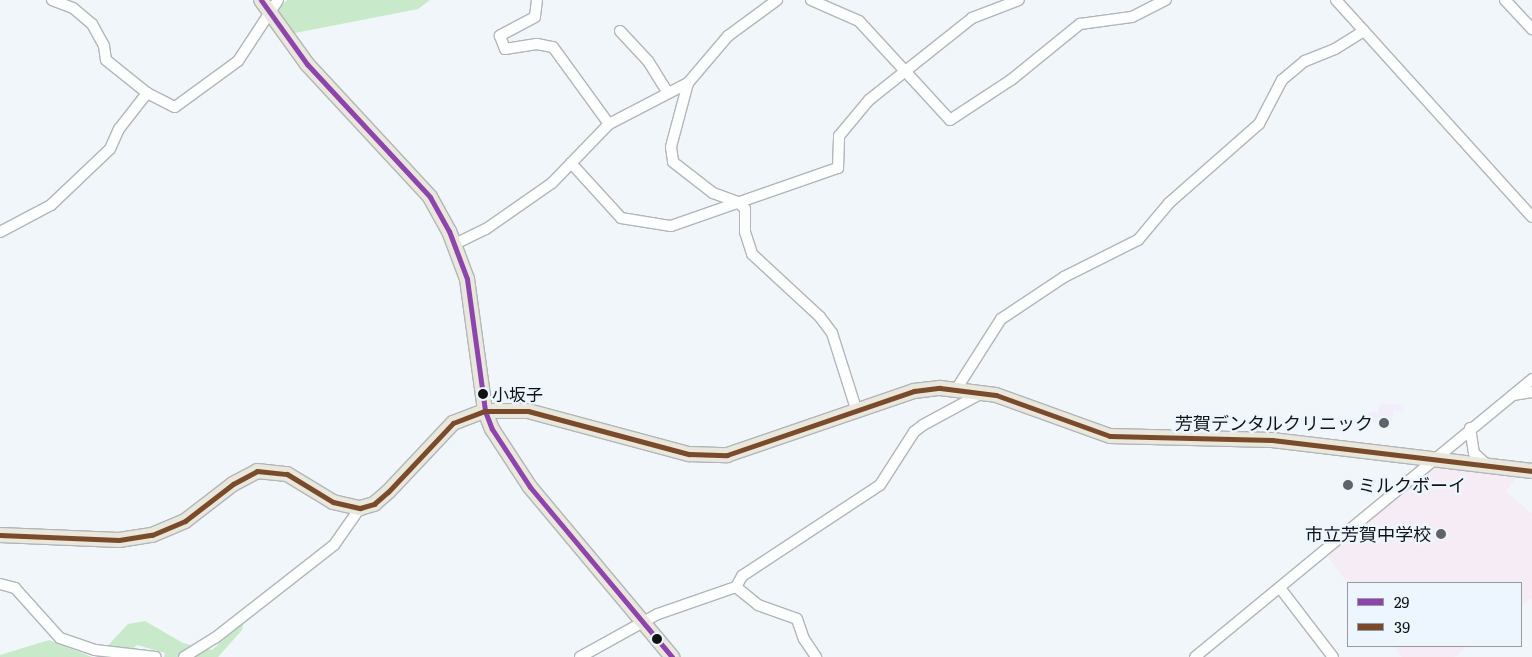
<!DOCTYPE html>
<html>
<head>
<meta charset="utf-8">
<style>
  body { margin:0 }
  #map { position:relative; width:1532px; height:657px; overflow:hidden; background:#f1f6fa; font-family:Literata,"Noto Sans JP",serif }
  div>[style] { position:absolute }
  .education>* { inset:0; background:#f5ecf6 }
  .medical>* { inset:0; background:#f1edfa }
  .green>* { inset:0; background:#c9eaca }
  .roads { filter:drop-shadow(1px 0 #b2b6b9) drop-shadow(-1px 0 #b2b6b9) drop-shadow(0 1px #b2b6b9) drop-shadow(0 -1px #b2b6b9) }
  .minor>* { height:10px; margin:-5px; padding:0 5px; transform-origin:5px; border-radius:5px; background:#fdfefe }
  .major>* { height:14px; margin:-7px; padding:0 7px; transform-origin:7px; border-radius:7px; background:#eae7dc }
  .bus-1>* { height:5px; margin:-2.5px; padding:0 2.5px; transform-origin:2.5px; border-radius:2.5px; background:#8e44ad }
  .bus-2>* { height:5px; margin:-2.5px; padding:0 2.5px; transform-origin:2.5px; border-radius:2.5px; background:#7a4b2a }
  .dots>* { width:14px; height:14px; translate:-50% -50%; box-sizing:border-box; border:2px solid #edf6fe; border-radius:50% }
  span { translate:-50% -50%; white-space:nowrap; text-align:center; line-height:1.15; -webkit-text-stroke:5px #edf6fe; paint-order:stroke }
  .bus-label { font-size:17px; color:#101316 }
  .left { translate:0 -50%; text-align:left }
  .poi-label { font-size:18px; color:#101316 }
  .right { translate:-100% -50%; text-align:right }
  .legend { position:absolute; left:1347px; top:582px; width:175px; height:65px; box-sizing:border-box; background:#edf6fe; border:1px solid #959ba1; margin:0; padding:6px 9px; list-style:none; font-size:15px; color:#101316 }
  .legend li { display:flex; align-items:center; gap:10px; height:25px }
  .legend b { width:25px; border:1px solid #959ba1 }
</style>
</head>
<body>
<div id="map">
  <div class="education">
    <div style="clip-path:polygon(1434px 464px,1518px 476px,1506px 491px,1532px 514px,1532px 598px,1521px 606px,1521px 583px,1348px 584px,1326px 554px)"></div>
    <div style="clip-path:polygon(1394px 646px,1469px 646px,1454px 657px,1402px 657px)"></div>
  </div>
  <div class="medical">
    <div style="clip-path:polygon(1381px 403px,1404px 405px,1403px 412px,1394px 410px,1391px 425px,1359px 421px,1370px 412px,1378px 412px)"></div>
  </div>
  <div class="green">
    <div style="clip-path:polygon(287px 0,430px 0,418px 9px,290px 34px,274px 14px)"></div>
    <div style="clip-path:polygon(145px 621px,183px 643px,212px 650px,244px 621px,242px 630px,218px 657px,164px 657px,165px 653px,137px 645px,123px 657px,97px 657px,128px 624px)"></div>
    <div style="clip-path:polygon(49px 640px,92px 657px,0 657px,0 655px)"></div>
  </div>
  <div class="roads">
    <div class="minor">
      <div style="left:52px;top:0;width:22px;rotate:21deg"></div>
      <div style="left:73px;top:8px;width:25px;rotate:40deg"></div>
      <div style="left:92px;top:24px;width:25px;rotate:61deg"></div>
      <div style="left:104px;top:46px;width:14px;rotate:82deg"></div>
      <div style="left:106px;top:60px;width:53px;rotate:38.8deg"></div>
      <div style="left:147px;top:93px;width:31px;rotate:27deg"></div>
      <div style="left:175px;top:107px;width:78px;rotate:-36.1deg"></div>
      <div style="left:238px;top:61px;width:73px;rotate:-56.7deg"></div>
      <div style="left:537px;top:0;width:17px;rotate:97deg"></div>
      <div style="left:535px;top:17px;width:40px;rotate:152deg"></div>
      <div style="left:500px;top:36px;width:14px;rotate:69deg"></div>
      <div style="left:505px;top:49px;width:32px;rotate:-9deg"></div>
      <div style="left:537px;top:44px;width:16px;rotate:11deg"></div>
      <div style="left:553px;top:47px;width:95px;rotate:54deg"></div>
      <div style="left:811px;top:0;width:52px;rotate:23.6deg"></div>
      <div style="left:859px;top:21px;width:134px;rotate:47.4deg"></div>
      <div style="left:950px;top:120px;width:73px;rotate:-33.3deg"></div>
      <div style="left:1011px;top:80px;width:89px;rotate:-39.1deg"></div>
      <div style="left:1080px;top:24px;width:52px;rotate:-7.7deg"></div>
      <div style="left:1132px;top:17px;width:38px;rotate:-27deg"></div>
      <div style="left:1336px;top:0;width:292px;rotate:47.9deg"></div>
      <div style="left:1505px;top:0;width:40px;rotate:47deg"></div>
      <div style="left:620px;top:31px;width:41px;rotate:47deg"></div>
      <div style="left:648px;top:61px;width:38px;rotate:58deg"></div>
      <div style="left:688px;top:83px;width:66px;rotate:104.9deg"></div>
      <div style="left:671px;top:147px;width:15px;rotate:82deg"></div>
      <div style="left:673px;top:162px;width:51px;rotate:37.8deg"></div>
      <div style="left:713px;top:193px;width:27px;rotate:20deg"></div>
      <div style="left:738px;top:202px;width:10px;rotate:45deg"></div>
      <div style="left:745px;top:209px;width:23px;rotate:90deg"></div>
      <div style="left:745px;top:232px;width:23px;rotate:72deg"></div>
      <div style="left:752px;top:254px;width:93px;rotate:42.8deg"></div>
      <div style="left:820px;top:317px;width:20px;rotate:53deg"></div>
      <div style="left:832px;top:333px;width:83px;rotate:72.4deg"></div>
      <div style="left:571px;top:163px;width:74px;rotate:47.7deg"></div>
      <div style="left:621px;top:218px;width:51px;rotate:9.1deg"></div>
      <div style="left:671px;top:226px;width:177px;rotate:-19.2deg"></div>
      <div style="left:838px;top:168px;width:32px;rotate:-88deg"></div>
      <div style="left:839px;top:136px;width:47px;rotate:-50.2deg"></div>
      <div style="left:869px;top:100px;width:132px;rotate:-38.5deg"></div>
      <div style="left:972px;top:18px;width:50px;rotate:-21deg"></div>
      <div style="left:0;top:232px;width:58px;rotate:-27.9deg"></div>
      <div style="left:51px;top:205px;width:81px;rotate:-43.5deg"></div>
      <div style="left:110px;top:149px;width:22px;rotate:-66deg"></div>
      <div style="left:119px;top:129px;width:46px;rotate:-52.1deg"></div>
      <div style="left:455px;top:244px;width:34px;rotate:-26deg"></div>
      <div style="left:486px;top:229px;width:80px;rotate:-34.9deg"></div>
      <div style="left:552px;top:183px;width:82px;rotate:-46deg"></div>
      <div style="left:609px;top:124px;width:89px;rotate:-27.4deg"></div>
      <div style="left:688px;top:83px;width:62px;rotate:-49.6deg"></div>
      <div style="left:728px;top:36px;width:61px;rotate:-36.3deg"></div>
      <div style="left:957px;top:388px;width:82px;rotate:-57.5deg"></div>
      <div style="left:1001px;top:319px;width:76px;rotate:-33.7deg"></div>
      <div style="left:1064px;top:277px;width:83px;rotate:-26.6deg"></div>
      <div style="left:1138px;top:240px;width:48px;rotate:-50deg"></div>
      <div style="left:1169px;top:203px;width:120px;rotate:-41.3deg"></div>
      <div style="left:1259px;top:124px;width:50px;rotate:-62.4deg"></div>
      <div style="left:1282px;top:80px;width:30px;rotate:-40deg"></div>
      <div style="left:1305px;top:61px;width:32px;rotate:-22deg"></div>
      <div style="left:1335px;top:49px;width:34px;rotate:-32deg"></div>
      <div style="left:1513px;top:395px;width:19px;rotate:-9deg"></div>
      <div style="left:1470px;top:428px;width:25px;rotate:81deg"></div>
      <div style="left:1474px;top:453px;width:19px;rotate:43deg"></div>
      <div style="left:0;top:584px;width:16px;rotate:15deg"></div>
      <div style="left:15px;top:588px;width:67px;rotate:48deg"></div>
      <div style="left:60px;top:638px;width:37px;rotate:19deg"></div>
      <div style="left:95px;top:650px;width:61px;rotate:6.5deg"></div>
      <div style="left:736px;top:587px;width:13px;rotate:-61deg"></div>
      <div style="left:742px;top:576px;width:165px;rotate:-33.4deg"></div>
      <div style="left:880px;top:485px;width:63px;rotate:-57.3deg"></div>
      <div style="left:914px;top:432px;width:11px;rotate:-38deg"></div>
      <div style="left:923px;top:425px;width:67px;rotate:-28.5deg"></div>
      <div style="left:1280px;top:588px;width:87px;rotate:52.5deg"></div>
      <div style="left:184px;top:657px;width:36px;rotate:-32deg"></div>
      <div style="left:215px;top:638px;width:151px;rotate:-38deg"></div>
      <div style="left:334px;top:545px;width:45px;rotate:-54.9deg"></div>
      <div style="left:580px;top:657px;width:89px;rotate:-28.9deg"></div>
      <div style="left:658px;top:614px;width:83px;rotate:-19.1deg"></div>
      <div style="left:736px;top:587px;width:28px;rotate:39deg"></div>
      <div style="left:758px;top:605px;width:41px;rotate:19.7deg"></div>
      <div style="left:797px;top:619px;width:21px;rotate:71deg"></div>
      <div style="left:804px;top:639px;width:22px;rotate:56deg"></div>
      <div style="left:1195px;top:657px;width:437px;rotate:-39.5deg"></div>
    </div>
    <div class="major">
      <div style="left:261px;top:0;width:79px;rotate:54.3deg"></div>
      <div style="left:307px;top:64px;width:181px;rotate:47.2deg"></div>
      <div style="left:430px;top:197px;width:39px;rotate:61deg"></div>
      <div style="left:449px;top:231px;width:51px;rotate:69.4deg"></div>
      <div style="left:467px;top:279px;width:133px;rotate:82.2deg"></div>
      <div style="left:485px;top:411px;width:19px;rotate:69deg"></div>
      <div style="left:492px;top:429px;width:69px;rotate:56.8deg"></div>
      <div style="left:530px;top:487px;width:222px;rotate:50.1deg"></div>
      <div style="left:0;top:535px;width:119px;rotate:2.4deg"></div>
      <div style="left:119px;top:540px;width:33px;rotate:-9deg"></div>
      <div style="left:152px;top:535px;width:36px;rotate:-23deg"></div>
      <div style="left:185px;top:521px;width:61px;rotate:-37.6deg"></div>
      <div style="left:233px;top:484px;width:27px;rotate:-28deg"></div>
      <div style="left:257px;top:471px;width:30px;rotate:6deg"></div>
      <div style="left:287px;top:474px;width:54px;rotate:31.3deg"></div>
      <div style="left:333px;top:502px;width:28px;rotate:13deg"></div>
      <div style="left:360px;top:508px;width:15px;rotate:-16deg"></div>
      <div style="left:374px;top:504px;width:18px;rotate:-41deg"></div>
      <div style="left:388px;top:492px;width:95px;rotate:-46.7deg"></div>
      <div style="left:453px;top:423px;width:34px;rotate:-21deg"></div>
      <div style="left:485px;top:411px;width:43px"></div>
      <div style="left:528px;top:411px;width:167px;rotate:15deg"></div>
      <div style="left:689px;top:454px;width:38px;rotate:2deg"></div>
      <div style="left:727px;top:455px;width:198px;rotate:-18.9deg"></div>
      <div style="left:914px;top:391px;width:26px;rotate:-7deg"></div>
      <div style="left:940px;top:388px;width:56px;rotate:7.1deg"></div>
      <div style="left:996px;top:395px;width:121px;rotate:19.8deg"></div>
      <div style="left:1110px;top:436px;width:162px;rotate:1.4deg"></div>
      <div style="left:1272px;top:440px;width:262px;rotate:6.8deg"></div>
    </div>
  </div>
  <div class="bus-1">
    <div style="left:261px;top:0;width:79px;rotate:54.3deg"></div>
    <div style="left:307px;top:64px;width:181px;rotate:47.2deg"></div>
    <div style="left:430px;top:197px;width:39px;rotate:61deg"></div>
    <div style="left:449px;top:231px;width:51px;rotate:69.4deg"></div>
    <div style="left:467px;top:279px;width:133px;rotate:82.2deg"></div>
    <div style="left:485px;top:411px;width:19px;rotate:69deg"></div>
    <div style="left:492px;top:429px;width:69px;rotate:56.8deg"></div>
    <div style="left:530px;top:487px;width:222px;rotate:50.1deg"></div>
  </div>
  <div class="bus-2">
    <div style="left:0;top:535px;width:119px;rotate:2.4deg"></div>
    <div style="left:119px;top:540px;width:33px;rotate:-9deg"></div>
    <div style="left:152px;top:535px;width:36px;rotate:-23deg"></div>
    <div style="left:185px;top:521px;width:61px;rotate:-37.6deg"></div>
    <div style="left:233px;top:484px;width:27px;rotate:-28deg"></div>
    <div style="left:257px;top:471px;width:30px;rotate:6deg"></div>
    <div style="left:287px;top:474px;width:54px;rotate:31.3deg"></div>
    <div style="left:333px;top:502px;width:28px;rotate:13deg"></div>
    <div style="left:360px;top:508px;width:15px;rotate:-16deg"></div>
    <div style="left:374px;top:504px;width:18px;rotate:-41deg"></div>
    <div style="left:388px;top:492px;width:95px;rotate:-46.7deg"></div>
    <div style="left:453px;top:423px;width:34px;rotate:-21deg"></div>
    <div style="left:485px;top:411px;width:43px"></div>
    <div style="left:528px;top:411px;width:167px;rotate:15deg"></div>
    <div style="left:689px;top:454px;width:38px;rotate:2deg"></div>
    <div style="left:727px;top:455px;width:198px;rotate:-18.9deg"></div>
    <div style="left:914px;top:391px;width:26px;rotate:-7deg"></div>
    <div style="left:940px;top:388px;width:56px;rotate:7.1deg"></div>
    <div style="left:996px;top:395px;width:121px;rotate:19.8deg"></div>
    <div style="left:1110px;top:436px;width:162px;rotate:1.4deg"></div>
    <div style="left:1272px;top:440px;width:262px;rotate:6.8deg"></div>
  </div>
  <div class="dots">
    <div style="left:483px;top:394px;background:#101316"></div>
    <div style="left:1384px;top:423px;background:#5f6266"></div>
    <div style="left:1348px;top:485px;background:#5f6266"></div>
    <div style="left:1441px;top:534px;background:#5f6266"></div>
    <div style="left:657px;top:639px;background:#101316"></div>
  </div>
  <div class="bus-label">
    <span class="left" style="left:492px;top:394px">小坂子</span>
  </div>
  <div class="poi-label">
    <span class="right" style="left:1373px;top:423px">芳賀デンタルクリニック</span>
    <span class="left" style="left:1358px;top:485px">ミルクボーイ</span>
    <span class="right" style="left:1431px;top:534px">市立芳賀中学校</span>
  </div>
  <ul class="legend">
  <li><b style="height:6px;background:#8e44ad"></b>29</li>
  <li><b style="height:6px;background:#7a4b2a"></b>39</li>
  </ul>
</div>
</body>
</html>
